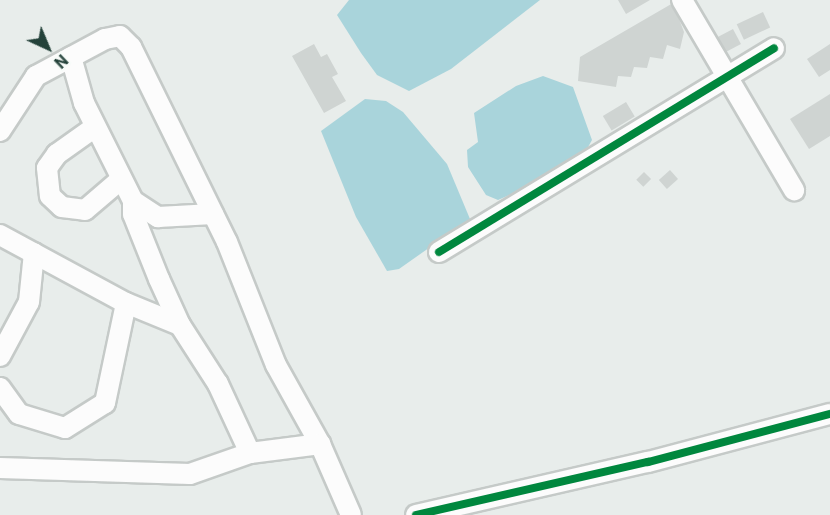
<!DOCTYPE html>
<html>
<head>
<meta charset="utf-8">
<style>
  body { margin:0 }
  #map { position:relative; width:830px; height:515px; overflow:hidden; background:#e8edeb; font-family:Roboto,sans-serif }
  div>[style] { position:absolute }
  .water>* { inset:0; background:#a9d4db }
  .building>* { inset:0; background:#cfd4d2; transform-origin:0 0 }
  .roads { filter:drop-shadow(2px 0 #c5cac8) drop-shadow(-2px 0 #c5cac8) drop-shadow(0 2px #c5cac8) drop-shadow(0 -2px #c5cac8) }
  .minor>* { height:20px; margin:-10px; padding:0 10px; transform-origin:10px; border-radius:10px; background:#fcfcfc }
  .cycleway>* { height:8px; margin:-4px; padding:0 4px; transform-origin:4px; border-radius:4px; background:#00873e }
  span { translate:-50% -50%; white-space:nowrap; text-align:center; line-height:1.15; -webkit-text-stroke:5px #f7fbf9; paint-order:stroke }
  .north { position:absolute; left:18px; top:18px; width:60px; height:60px; -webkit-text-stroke:4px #f7fbf9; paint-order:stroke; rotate:136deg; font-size:16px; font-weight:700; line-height:24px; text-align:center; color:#24423a }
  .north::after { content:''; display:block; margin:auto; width:21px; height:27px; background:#24423a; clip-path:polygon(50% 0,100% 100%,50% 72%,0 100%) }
</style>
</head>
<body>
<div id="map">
  <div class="water">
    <div style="clip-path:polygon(349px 0,540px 0,451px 69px,409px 91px,377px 75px,361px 53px,337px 15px)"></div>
    <div style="clip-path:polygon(543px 76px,573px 87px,592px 140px,583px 156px,526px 188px,498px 200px,486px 195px,468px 167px,467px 150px,478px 142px,474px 113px,516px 86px)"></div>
    <div style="clip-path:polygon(365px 99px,386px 101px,403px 112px,447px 164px,470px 219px,399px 269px,387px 271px,356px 217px,321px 131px)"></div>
  </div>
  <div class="building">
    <div style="clip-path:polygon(618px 0,650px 0,626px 14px)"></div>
    <div style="clip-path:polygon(673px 3px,684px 32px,680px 49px,667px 45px,663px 59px,650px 57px,647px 68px,634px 67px,631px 77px,618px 76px,616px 87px,578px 81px,580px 57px)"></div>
    <div style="left:763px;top:12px;width:17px;height:29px;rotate:65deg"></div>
    <div style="left:733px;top:29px;width:17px;height:21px;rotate:62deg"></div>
    <div style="clip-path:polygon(314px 44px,321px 57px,327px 54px,338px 74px,332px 77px,346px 101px,324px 113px,292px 56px)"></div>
    <div style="clip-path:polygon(830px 44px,830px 70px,819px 77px,807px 59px)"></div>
    <div style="clip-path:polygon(830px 94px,830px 136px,809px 149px,790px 119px)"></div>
    <div style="left:626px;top:102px;width:17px;height:27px;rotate:59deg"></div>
    <div style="left:670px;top:170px;width:12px;height:15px;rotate:48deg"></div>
    <div style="left:644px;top:172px;width:10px;height:11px;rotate:45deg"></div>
  </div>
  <div class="roads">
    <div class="minor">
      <div style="left:682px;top:0;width:221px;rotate:59.5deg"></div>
      <div style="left:71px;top:57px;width:48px;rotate:74.2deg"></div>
      <div style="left:84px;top:103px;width:110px;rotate:63.4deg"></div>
      <div style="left:133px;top:201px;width:30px;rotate:33deg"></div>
      <div style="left:158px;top:217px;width:55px;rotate:-3.1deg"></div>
      <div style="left:95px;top:127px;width:47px;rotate:144.6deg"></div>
      <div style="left:57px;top:154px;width:17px;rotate:126deg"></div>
      <div style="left:47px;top:168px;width:28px;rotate:84deg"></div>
      <div style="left:50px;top:196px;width:16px;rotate:43deg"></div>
      <div style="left:62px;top:207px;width:23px;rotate:7deg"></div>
      <div style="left:85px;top:210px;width:46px;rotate:-40.6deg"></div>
      <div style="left:0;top:131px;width:66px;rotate:-56.8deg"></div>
      <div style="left:36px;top:76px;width:78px;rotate:-28.2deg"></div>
      <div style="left:105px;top:39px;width:15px;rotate:-11deg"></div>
      <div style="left:120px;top:36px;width:16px;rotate:45deg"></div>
      <div style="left:131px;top:47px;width:217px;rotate:63.8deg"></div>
      <div style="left:227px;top:242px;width:132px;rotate:68.3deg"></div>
      <div style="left:276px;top:365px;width:90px;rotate:60.9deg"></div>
      <div style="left:320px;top:444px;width:77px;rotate:66.4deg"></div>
      <div style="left:133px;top:201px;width:13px;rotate:90deg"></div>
      <div style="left:133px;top:214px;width:70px;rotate:68.2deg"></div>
      <div style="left:159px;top:279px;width:51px;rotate:65.5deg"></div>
      <div style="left:180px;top:325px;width:70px;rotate:57.2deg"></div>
      <div style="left:218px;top:384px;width:76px;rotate:65.1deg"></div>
      <div style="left:250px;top:453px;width:71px;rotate:-7.3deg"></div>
      <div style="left:0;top:235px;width:143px;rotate:28.4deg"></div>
      <div style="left:126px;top:303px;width:58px;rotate:22.2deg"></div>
      <div style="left:439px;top:252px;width:392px;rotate:-31.3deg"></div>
      <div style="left:0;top:356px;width:61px;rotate:-61.8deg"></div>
      <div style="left:29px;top:302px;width:49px;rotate:-84.2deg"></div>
      <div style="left:0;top:388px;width:32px;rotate:54deg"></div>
      <div style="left:19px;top:414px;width:48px;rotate:16.9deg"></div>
      <div style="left:65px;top:428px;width:47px;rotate:-32deg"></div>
      <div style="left:105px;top:403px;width:102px;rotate:-78.1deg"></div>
      <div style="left:0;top:468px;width:190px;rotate:1.8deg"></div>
      <div style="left:190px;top:474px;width:64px;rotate:-19.3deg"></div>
      <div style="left:416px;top:515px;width:238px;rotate:-12.9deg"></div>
      <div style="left:648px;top:462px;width:188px;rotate:-14.8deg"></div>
    </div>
  </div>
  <div class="cycleway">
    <div style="left:439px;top:252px;width:392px;rotate:-31.3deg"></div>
    <div style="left:416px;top:515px;width:238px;rotate:-12.9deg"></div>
    <div style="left:648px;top:462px;width:188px;rotate:-14.8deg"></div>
  </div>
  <div class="north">N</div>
</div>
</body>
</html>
